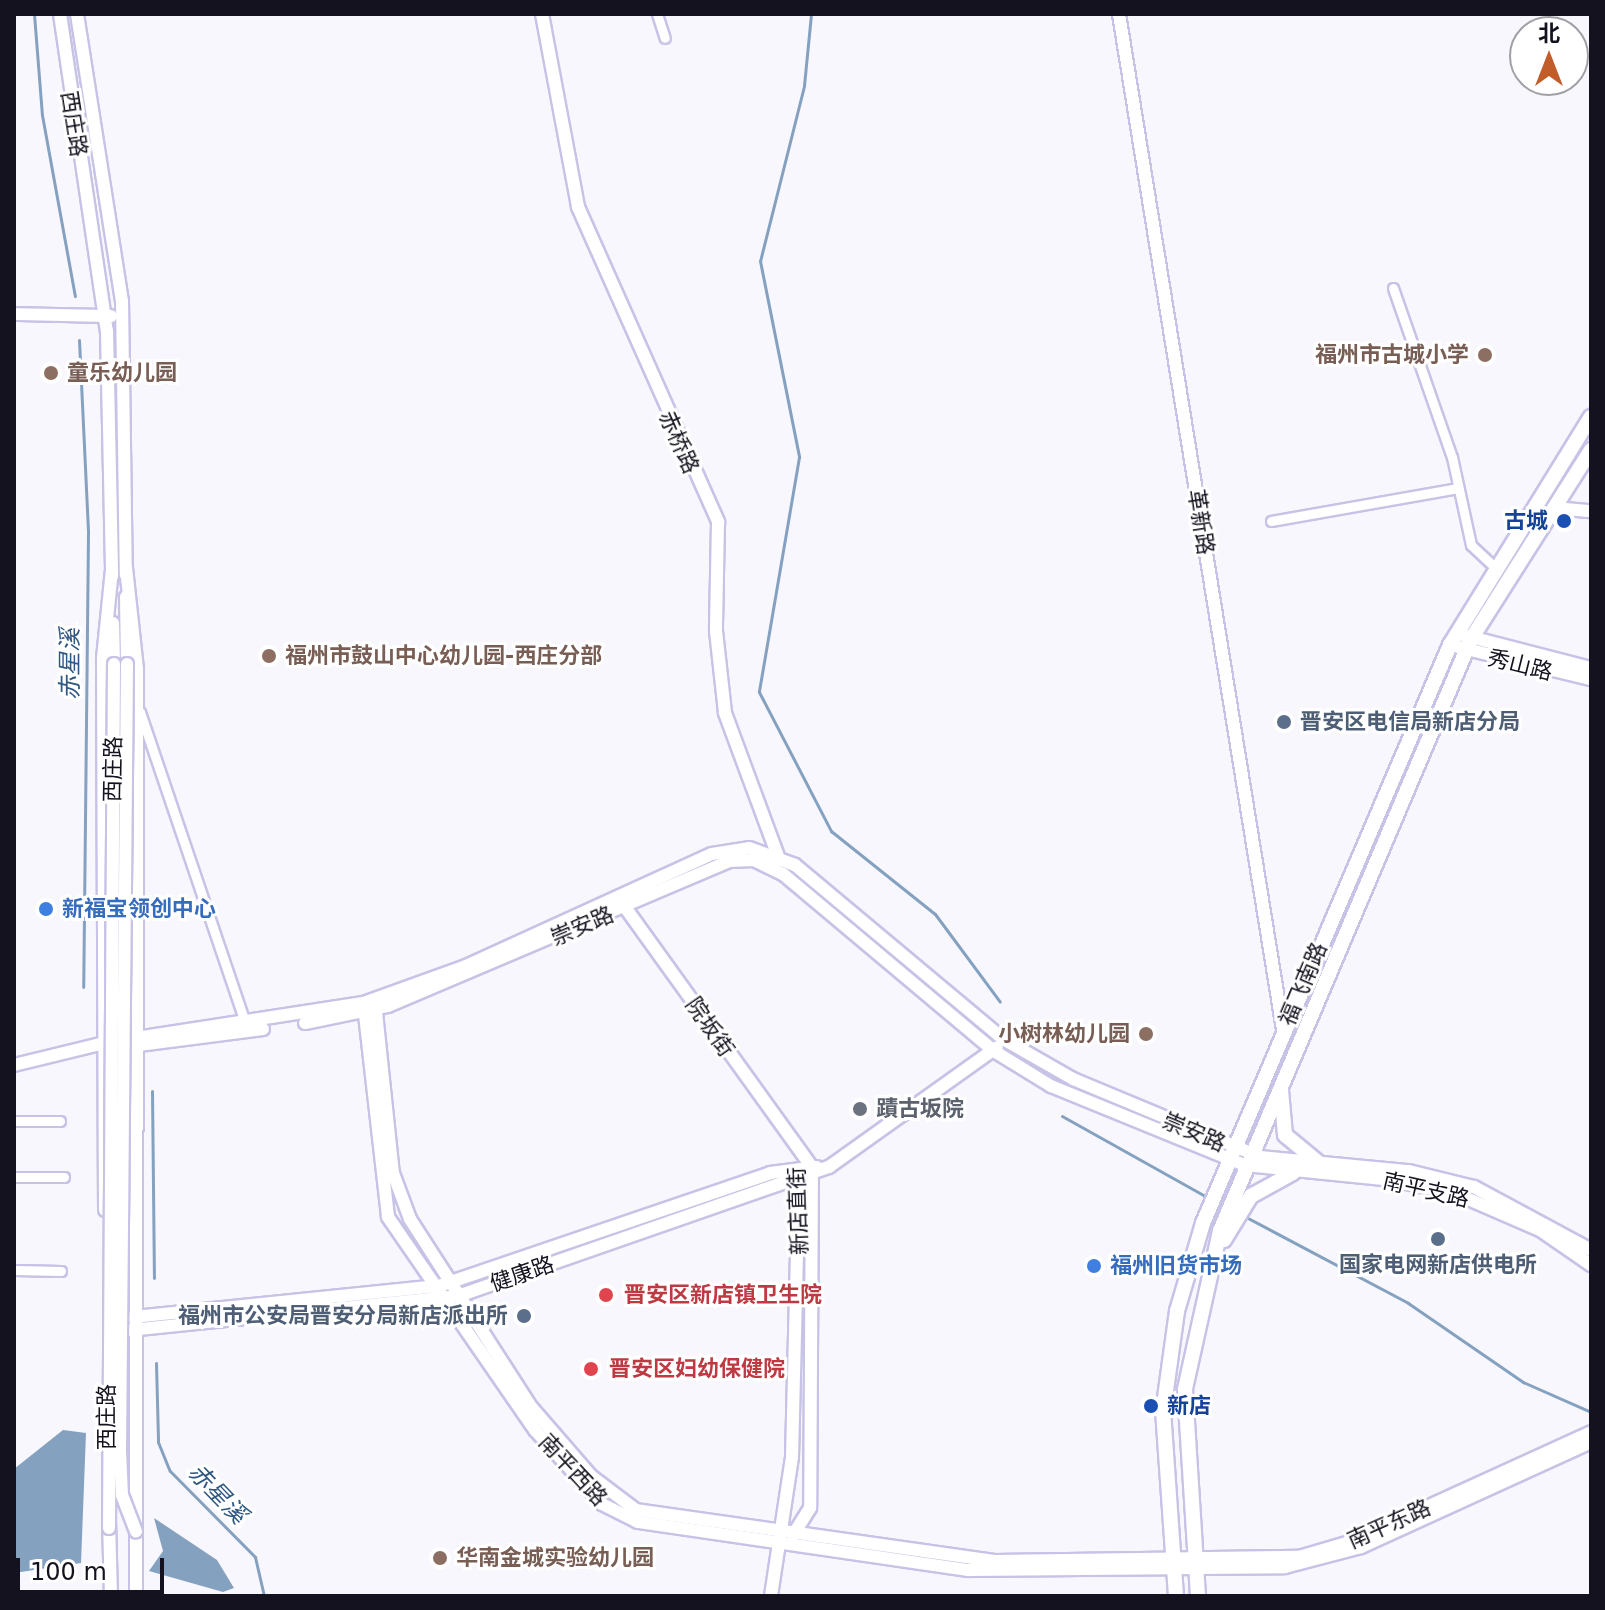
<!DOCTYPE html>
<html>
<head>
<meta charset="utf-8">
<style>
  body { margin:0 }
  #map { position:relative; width:1605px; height:1610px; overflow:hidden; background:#f8f7fe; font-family:"DejaVu Sans","Noto Sans SC",sans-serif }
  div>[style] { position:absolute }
  .water>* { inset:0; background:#85a1c0 }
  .stream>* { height:3px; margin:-1.5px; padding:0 1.5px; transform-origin:1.5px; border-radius:1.5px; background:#85a1c0 }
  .roads { filter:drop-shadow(2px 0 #c7c3e6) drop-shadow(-2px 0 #c7c3e6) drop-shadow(0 2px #c7c3e6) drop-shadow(0 -2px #c7c3e6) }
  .street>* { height:9px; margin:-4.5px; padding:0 4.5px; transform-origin:4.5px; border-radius:4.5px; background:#fff }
  .secondary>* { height:12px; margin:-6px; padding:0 6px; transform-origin:6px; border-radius:6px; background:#fff }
  .primary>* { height:14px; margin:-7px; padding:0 7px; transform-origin:7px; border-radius:7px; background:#fff }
  .bridges { filter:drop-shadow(2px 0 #c7c3e6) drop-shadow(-2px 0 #c7c3e6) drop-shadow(0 2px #c7c3e6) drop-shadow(0 -2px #c7c3e6) }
  .secondary-bridge>* { height:12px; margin:-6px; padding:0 6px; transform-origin:6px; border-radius:6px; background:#fff }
  .dots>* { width:22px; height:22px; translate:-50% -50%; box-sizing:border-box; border:4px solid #fff; border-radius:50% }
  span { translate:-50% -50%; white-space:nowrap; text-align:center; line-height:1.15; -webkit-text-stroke:6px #fff; paint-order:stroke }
  .street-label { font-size:22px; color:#14121e }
  .education-label { font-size:22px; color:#785e54; font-weight:700 }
  .right { translate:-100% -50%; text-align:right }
  .left { translate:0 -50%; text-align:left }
  .transit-label { font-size:22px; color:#164399; font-weight:700 }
  .service-label { font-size:22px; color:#4e5e75; font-weight:700 }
  .shop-label { font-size:22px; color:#366cbe; font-weight:700 }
  .worship-label { font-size:22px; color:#5b616d; font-weight:700 }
  .health-label { font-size:22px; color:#be3a42; font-weight:700 }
  .water-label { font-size:24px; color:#2f5883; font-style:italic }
  .frame { position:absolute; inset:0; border:16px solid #14121e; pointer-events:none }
  .north { position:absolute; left:1509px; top:16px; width:80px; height:80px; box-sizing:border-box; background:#fff; border:2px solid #a1a0a5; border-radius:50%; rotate:0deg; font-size:22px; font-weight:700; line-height:32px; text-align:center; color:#14121e }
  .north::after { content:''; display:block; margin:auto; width:28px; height:36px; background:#c25d2a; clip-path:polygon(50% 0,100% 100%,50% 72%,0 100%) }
  .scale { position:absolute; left:16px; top:1558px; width:148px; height:36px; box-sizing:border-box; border:4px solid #14121e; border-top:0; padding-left:10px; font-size:24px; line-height:28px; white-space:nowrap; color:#14121e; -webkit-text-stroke:6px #fff; paint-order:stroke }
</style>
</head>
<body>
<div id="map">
  <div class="water">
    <div style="clip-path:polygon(63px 1430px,86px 1433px,81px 1563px,14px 1573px,14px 1469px)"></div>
    <div style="clip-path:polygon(154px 1518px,217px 1560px,234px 1588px,223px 1592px,149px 1571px,163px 1551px)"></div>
  </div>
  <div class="stream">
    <div style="left:34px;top:14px;width:101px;rotate:85.5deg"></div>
    <div style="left:42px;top:115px;width:184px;rotate:79.7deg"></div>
    <div style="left:811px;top:14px;width:72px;rotate:95.6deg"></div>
    <div style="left:804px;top:86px;width:180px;rotate:104.1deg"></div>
    <div style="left:760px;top:261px;width:200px;rotate:78.7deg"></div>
    <div style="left:799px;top:457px;width:238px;rotate:99.7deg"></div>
    <div style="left:759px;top:692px;width:157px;rotate:62.6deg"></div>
    <div style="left:831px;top:831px;width:133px;rotate:38.6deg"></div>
    <div style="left:935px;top:914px;width:109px;rotate:53.5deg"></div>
    <div style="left:79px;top:340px;width:193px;rotate:87.3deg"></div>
    <div style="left:88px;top:533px;width:454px;rotate:90.6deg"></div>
    <div style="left:152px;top:1091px;width:187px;rotate:89.4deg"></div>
    <div style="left:1062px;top:1116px;width:168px;rotate:29.2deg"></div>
    <div style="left:1244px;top:1216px;width:186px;rotate:27.9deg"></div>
    <div style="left:1408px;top:1303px;width:140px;rotate:34.5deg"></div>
    <div style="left:1523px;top:1382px;width:74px;rotate:23.8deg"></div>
    <div style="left:156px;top:1363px;width:79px;rotate:88.5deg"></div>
    <div style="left:158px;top:1442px;width:31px;rotate:68deg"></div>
    <div style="left:170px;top:1471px;width:121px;rotate:45.3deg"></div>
    <div style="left:255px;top:1557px;width:40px;rotate:77deg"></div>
  </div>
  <div class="roads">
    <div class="street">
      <div style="left:657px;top:14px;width:25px;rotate:72deg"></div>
      <div style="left:1393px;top:288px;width:179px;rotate:70.8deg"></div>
      <div style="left:1452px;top:457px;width:90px;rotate:77.8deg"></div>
      <div style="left:1471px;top:545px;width:33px;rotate:43deg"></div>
      <div style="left:1271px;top:521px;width:190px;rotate:-10deg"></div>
      <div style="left:140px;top:712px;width:328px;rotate:71.3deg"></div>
      <div style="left:14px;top:1121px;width:46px"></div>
      <div style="left:14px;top:1177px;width:50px"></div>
      <div style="left:14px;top:1270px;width:47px;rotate:1.2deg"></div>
    </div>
    <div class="secondary">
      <div style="left:60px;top:14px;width:320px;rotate:81.6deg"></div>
      <div style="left:107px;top:331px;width:245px;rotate:88.8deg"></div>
      <div style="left:77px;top:14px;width:291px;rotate:81.1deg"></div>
      <div style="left:122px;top:301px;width:274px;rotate:89.2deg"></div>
      <div style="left:542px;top:14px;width:196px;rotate:79.4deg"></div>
      <div style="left:578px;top:207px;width:345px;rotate:66deg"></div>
      <div style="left:718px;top:522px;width:109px;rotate:91.1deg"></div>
      <div style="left:716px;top:631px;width:82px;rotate:83.7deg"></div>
      <div style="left:725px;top:713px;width:156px;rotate:69.7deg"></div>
      <div style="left:1119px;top:14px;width:1029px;rotate:80.83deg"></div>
      <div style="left:14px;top:314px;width:97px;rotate:1.2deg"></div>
      <div style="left:1554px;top:508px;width:37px;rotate:5deg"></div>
      <div style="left:126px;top:568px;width:102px;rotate:83.8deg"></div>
      <div style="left:137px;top:669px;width:927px;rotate:90.06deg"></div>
      <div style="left:126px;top:597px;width:67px;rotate:89.1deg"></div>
      <div style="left:113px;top:623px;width:41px;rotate:88.6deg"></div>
      <div style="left:1463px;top:635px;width:132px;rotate:14.5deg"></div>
      <div style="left:1450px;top:645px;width:145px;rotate:13.6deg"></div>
      <div style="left:625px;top:907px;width:320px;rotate:54.3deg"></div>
      <div style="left:812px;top:1167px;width:341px;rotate:90.3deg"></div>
      <div style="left:810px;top:1508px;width:31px;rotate:122deg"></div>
      <div style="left:375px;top:1003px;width:171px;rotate:84deg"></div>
      <div style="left:393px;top:1173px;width:49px;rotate:69.7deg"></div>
      <div style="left:410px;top:1219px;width:225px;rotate:57.2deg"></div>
      <div style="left:532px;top:1408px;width:90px;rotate:49.1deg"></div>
      <div style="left:591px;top:1476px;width:56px;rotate:37.1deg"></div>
      <div style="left:636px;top:1510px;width:363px;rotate:8.1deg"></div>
      <div style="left:995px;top:1561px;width:304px;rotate:-0.8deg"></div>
      <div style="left:1299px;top:1557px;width:53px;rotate:-16.4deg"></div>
      <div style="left:1350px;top:1542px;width:265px;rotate:-24.5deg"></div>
      <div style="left:364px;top:1006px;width:212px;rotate:83.5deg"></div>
      <div style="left:388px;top:1217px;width:259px;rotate:55.4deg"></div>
      <div style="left:535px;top:1430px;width:100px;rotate:47.8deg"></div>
      <div style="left:602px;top:1504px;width:40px;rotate:26.6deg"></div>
      <div style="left:638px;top:1522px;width:333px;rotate:8.3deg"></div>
      <div style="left:968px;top:1570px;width:317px;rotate:-0.5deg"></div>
      <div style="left:1285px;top:1567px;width:79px;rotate:-14.7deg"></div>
      <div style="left:1361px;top:1547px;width:253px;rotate:-24.5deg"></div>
      <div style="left:305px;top:1023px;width:85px;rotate:-11.6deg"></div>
      <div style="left:388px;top:1006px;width:371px;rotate:-23deg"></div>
      <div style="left:729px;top:861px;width:25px;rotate:-2deg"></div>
      <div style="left:754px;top:860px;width:32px;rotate:26deg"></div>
      <div style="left:783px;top:874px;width:275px;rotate:40deg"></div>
      <div style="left:994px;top:1051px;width:67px;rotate:31.6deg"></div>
      <div style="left:1051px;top:1086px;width:209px;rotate:22.2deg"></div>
      <div style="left:1245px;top:1165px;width:149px;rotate:5.8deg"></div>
      <div style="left:1393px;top:1180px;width:68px;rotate:12.8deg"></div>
      <div style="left:1459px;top:1195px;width:88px;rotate:23.4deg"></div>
      <div style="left:1540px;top:1230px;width:62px;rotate:34.5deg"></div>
      <div style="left:131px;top:1046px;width:133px;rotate:-7.3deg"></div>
      <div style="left:14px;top:1065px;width:93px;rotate:-13.7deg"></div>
      <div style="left:104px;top:1043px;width:262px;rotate:-8.8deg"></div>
      <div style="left:363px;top:1003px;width:109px;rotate:-19.8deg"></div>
      <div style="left:466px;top:966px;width:270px;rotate:-24.5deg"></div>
      <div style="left:712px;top:854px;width:37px;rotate:-9deg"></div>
      <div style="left:749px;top:848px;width:49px;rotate:20.3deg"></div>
      <div style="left:795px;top:865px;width:271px;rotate:39.9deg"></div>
      <div style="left:1003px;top:1039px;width:81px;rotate:29.7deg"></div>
      <div style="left:1073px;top:1079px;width:203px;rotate:22.6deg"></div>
      <div style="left:1260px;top:1157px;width:150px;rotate:5.4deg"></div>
      <div style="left:1409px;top:1171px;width:67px;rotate:13.8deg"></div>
      <div style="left:1474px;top:1187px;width:133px;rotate:28.3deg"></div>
      <div style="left:105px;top:1210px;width:552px;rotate:-90.21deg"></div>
      <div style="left:103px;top:658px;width:88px;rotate:-84.2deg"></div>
      <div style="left:133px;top:1317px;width:308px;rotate:-5.8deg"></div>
      <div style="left:439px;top:1286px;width:350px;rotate:-18.8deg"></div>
      <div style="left:770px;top:1173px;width:47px;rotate:-7.3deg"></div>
      <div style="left:130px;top:1330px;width:330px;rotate:-5.9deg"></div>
      <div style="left:458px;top:1296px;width:393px;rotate:-19.2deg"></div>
      <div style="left:829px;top:1167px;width:206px;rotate:-35.5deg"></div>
      <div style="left:109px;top:1520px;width:76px;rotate:88.5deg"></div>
      <div style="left:771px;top:1596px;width:141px;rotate:-81.4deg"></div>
      <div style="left:792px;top:1457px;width:287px;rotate:-88.6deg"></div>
    </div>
    <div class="primary">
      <div style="left:1281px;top:1090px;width:45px;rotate:84.9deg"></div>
      <div style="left:1285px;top:1135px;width:45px;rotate:39.6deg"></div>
      <div style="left:1224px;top:1240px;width:52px;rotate:-58.5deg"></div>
      <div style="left:1251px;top:1196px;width:48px;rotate:-28.7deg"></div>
      <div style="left:1176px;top:1596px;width:184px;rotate:-94deg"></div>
      <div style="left:1163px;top:1412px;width:102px;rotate:-82.1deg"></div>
      <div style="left:1177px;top:1311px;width:92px;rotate:-73.5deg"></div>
      <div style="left:1203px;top:1223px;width:629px;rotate:-66.86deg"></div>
      <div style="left:1450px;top:645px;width:268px;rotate:-58.3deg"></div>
      <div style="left:1198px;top:1596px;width:207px;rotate:-93.6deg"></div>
      <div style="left:1185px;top:1389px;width:162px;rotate:-77.5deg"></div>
      <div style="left:1220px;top:1231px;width:643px;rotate:-67.02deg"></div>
      <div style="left:1471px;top:639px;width:224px;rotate:-57.6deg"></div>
    </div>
  </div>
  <div class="bridges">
    <div class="secondary-bridge">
      <div style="left:127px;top:664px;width:787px;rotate:90.51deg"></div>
      <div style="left:120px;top:1451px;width:44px;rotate:87.4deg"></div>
      <div style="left:122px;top:1495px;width:39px;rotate:69deg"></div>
      <div style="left:109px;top:1528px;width:864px;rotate:-89.67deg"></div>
    </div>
  </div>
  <div class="dots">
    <div style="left:1485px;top:355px;background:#8d6e63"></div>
    <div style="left:51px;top:373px;background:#8d6e63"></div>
    <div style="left:1564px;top:521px;background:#1a4fb4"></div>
    <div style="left:269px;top:656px;background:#8d6e63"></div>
    <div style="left:1284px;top:722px;background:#5c6f8a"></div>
    <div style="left:46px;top:909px;background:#3f7fe0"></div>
    <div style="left:1146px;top:1034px;background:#8d6e63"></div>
    <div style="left:860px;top:1109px;background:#6b7280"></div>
    <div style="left:1438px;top:1239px;background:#5c6f8a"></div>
    <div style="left:1094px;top:1266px;background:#3f7fe0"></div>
    <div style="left:606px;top:1295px;background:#e0444e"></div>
    <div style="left:524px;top:1316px;background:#5c6f8a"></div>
    <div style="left:591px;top:1369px;background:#e0444e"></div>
    <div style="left:1151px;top:1406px;background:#1a4fb4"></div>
    <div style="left:440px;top:1558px;background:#8d6e63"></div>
  </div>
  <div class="street-label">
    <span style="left:74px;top:124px;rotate:81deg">西庄路</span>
    <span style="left:679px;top:442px;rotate:66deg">赤桥路</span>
    <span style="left:1201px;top:522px;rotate:81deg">革新路</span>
    <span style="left:1520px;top:665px;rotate:14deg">秀山路</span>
    <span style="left:113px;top:769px;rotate:-89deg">西庄路</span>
    <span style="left:582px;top:926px;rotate:-23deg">崇安路</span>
    <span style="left:1303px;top:984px;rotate:-67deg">福飞南路</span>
    <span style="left:710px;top:1027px;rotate:55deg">院坂街</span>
    <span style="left:1194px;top:1132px;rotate:23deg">崇安路</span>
    <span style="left:1426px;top:1190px;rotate:13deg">南平支路</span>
    <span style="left:798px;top:1211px;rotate:-92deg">新店直街</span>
    <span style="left:522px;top:1274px;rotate:-19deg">健康路</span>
    <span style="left:107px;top:1417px;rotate:-90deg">西庄路</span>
    <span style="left:573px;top:1470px;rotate:47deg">南平西路</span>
    <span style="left:1389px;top:1524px;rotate:-24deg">南平东路</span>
  </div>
  <div class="education-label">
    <span class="right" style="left:1469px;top:355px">福州市古城小学</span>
    <span class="left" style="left:67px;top:373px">童乐幼儿园</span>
    <span class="left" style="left:285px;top:656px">福州市鼓山中心幼儿园-西庄分部</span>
    <span class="right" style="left:1130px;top:1034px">小树林幼儿园</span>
    <span class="left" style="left:456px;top:1558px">华南金城实验幼儿园</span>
  </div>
  <div class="transit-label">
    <span class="right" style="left:1548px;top:521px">古城</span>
    <span class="left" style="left:1167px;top:1406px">新店</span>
  </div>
  <div class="service-label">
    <span class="left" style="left:1300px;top:722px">晋安区电信局新店分局</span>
    <span style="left:1438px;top:1265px">国家电网新店供电所</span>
    <span class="right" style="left:508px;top:1316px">福州市公安局晋安分局新店派出所</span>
  </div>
  <div class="shop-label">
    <span class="left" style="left:62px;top:909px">新福宝领创中心</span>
    <span class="left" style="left:1110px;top:1266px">福州旧货市场</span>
  </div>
  <div class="worship-label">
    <span class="left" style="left:876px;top:1109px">蹟古坂院</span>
  </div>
  <div class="health-label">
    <span class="left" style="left:624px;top:1295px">晋安区新店镇卫生院</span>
    <span class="left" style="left:609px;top:1369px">晋安区妇幼保健院</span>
  </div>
  <div class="water-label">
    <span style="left:71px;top:664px;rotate:-90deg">赤星溪</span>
    <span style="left:217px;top:1494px;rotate:46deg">赤星溪</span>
  </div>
  <div class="frame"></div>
  <div class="north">北</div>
  <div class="scale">100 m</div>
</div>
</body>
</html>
